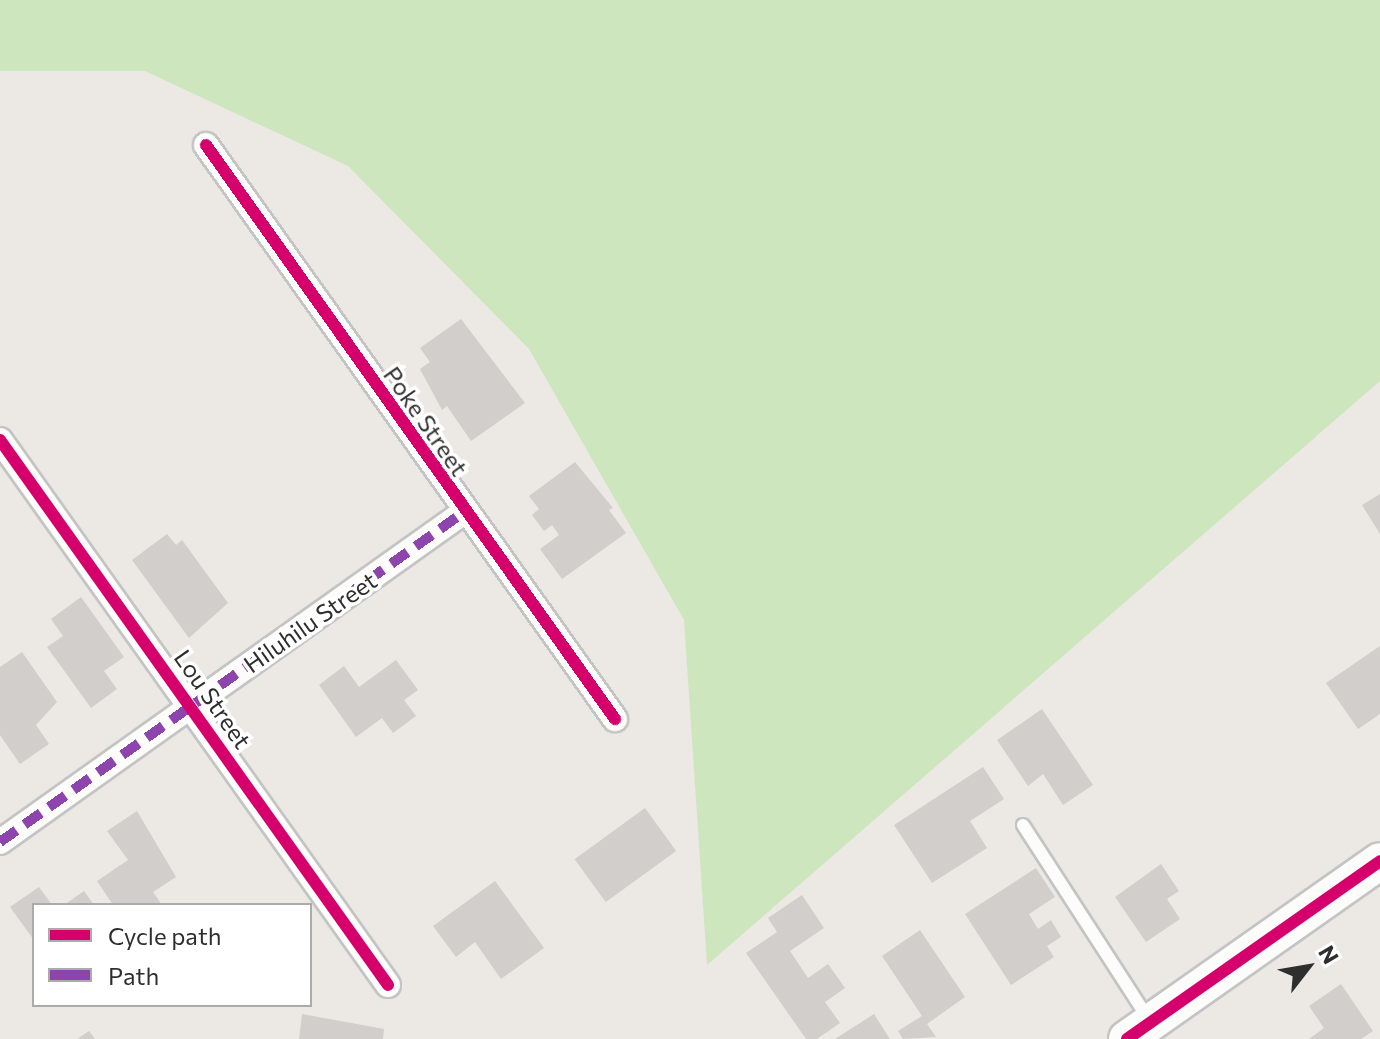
<!DOCTYPE html>
<html>
<head>
<meta charset="utf-8">
<style>
  body { margin:0 }
  #map { position:relative; width:1380px; height:1039px; overflow:hidden; background:#ece8e4; font-family:Commissioner,sans-serif }
  div>[style] { position:absolute }
  .green>* { inset:0; background:#cee6be }
  .building>* { inset:0; background:#d1cecb; transform-origin:0 0 }
  .roads { filter:drop-shadow(2px 0 #c5c4c5) drop-shadow(-2px 0 #c5c4c5) drop-shadow(0 2px #c5c4c5) drop-shadow(0 -2px #c5c4c5) }
  .lane>* { height:12px; margin:-6px; padding:0 6px; transform-origin:6px; border-radius:6px; background:#fcfcfb }
  .street>* { height:24px; margin:-12px; padding:0 12px; transform-origin:12px; border-radius:12px; background:#fcfcfb }
  .secondary>* { height:36px; margin:-18px; padding:0 18px; transform-origin:18px; border-radius:18px; background:#fcfcfb }
  .quiet>* { height:10px; margin-top:-5px; transform-origin:0; background:repeating-linear-gradient(90deg,#8e44ad 0 20px,transparent 0 30px) }
  .cycleway>* { height:12px; margin:-6px; padding:0 6px; transform-origin:6px; border-radius:6px; background:#d6006c }
  span { translate:-50% -50%; white-space:nowrap; text-align:center; line-height:1.15; -webkit-text-stroke:7px #fff; paint-order:stroke }
  .street-label { font-size:24px; color:#2e2e2e }
  .legend { position:absolute; left:32px; top:903px; width:280px; height:104px; box-sizing:border-box; background:#fff; border:2px solid #ababab; margin:0; padding:10px 14px; list-style:none; font-size:24px; color:#2e2e2e }
  .legend li { display:flex; align-items:center; gap:16px; height:40px }
  .legend b { width:40px; border:2px solid #ababab }
  .north { position:absolute; left:1268px; top:927px; width:80px; height:80px; -webkit-text-stroke:6px #fff; paint-order:stroke; rotate:59deg; font-size:22px; font-weight:700; line-height:32px; text-align:center; color:#2e2e2e }
  .north::after { content:''; display:block; margin:auto; width:28px; height:36px; background:#2e2e2e; clip-path:polygon(50% 0,100% 100%,50% 72%,0 100%) }
</style>
</head>
<body>
<div id="map">
  <div class="green">
    <div style="clip-path:polygon(0 0,1380px 0,1380px 381px,707px 965px,684px 620px,529px 349px,348px 166px,145px 71px,0 71px)"></div>
  </div>
  <div class="building">
    <div style="clip-path:polygon(461px 319px,525px 403px,471px 441px,447px 406px,442px 410px,420px 369px,430px 362px,420px 348px)"></div>
    <div style="clip-path:polygon(575px 462px,613px 508px,609px 510px,626px 533px,562px 579px,540px 549px,559px 535px,552px 525px,544px 531px,532px 515px,539px 509px,529px 496px)"></div>
    <div style="clip-path:polygon(1380px 494px,1380px 534px,1362px 505px)"></div>
    <div style="clip-path:polygon(167px 534px,176px 545px,182px 540px,228px 603px,189px 638px,132px 560px)"></div>
    <div style="clip-path:polygon(81px 597px,124px 657px,104px 671px,117px 689px,91px 708px,47px 647px,63px 636px,51px 619px)"></div>
    <div style="clip-path:polygon(1380px 646px,1380px 714px,1358px 729px,1326px 683px)"></div>
    <div style="clip-path:polygon(22px 652px,57px 702px,36px 725px,49px 744px,20px 764px,0 735px,0 667px)"></div>
    <div style="clip-path:polygon(396px 660px,418px 690px,404px 700px,416px 716px,393px 733px,382px 718px,356px 737px,319px 685px,344px 666px,359px 687px)"></div>
    <div style="clip-path:polygon(1042px 709px,1093px 785px,1063px 805px,1043px 774px,1028px 786px,997px 740px)"></div>
    <div style="clip-path:polygon(983px 767px,1004px 799px,970px 821px,987px 848px,932px 883px,894px 825px)"></div>
    <div style="left:645px;top:808px;width:53px;height:87px;rotate:54deg"></div>
    <div style="clip-path:polygon(137px 811px,176px 877px,153px 892px,162px 905px,113px 905px,97px 881px,128px 860px,107px 831px)"></div>
    <div style="clip-path:polygon(1161px 864px,1179px 891px,1167px 899px,1180px 919px,1146px 942px,1115px 897px)"></div>
    <div style="clip-path:polygon(1036px 868px,1055px 897px,1029px 914px,1038px 929px,1051px 920px,1061px 937px,1047px 946px,1054px 957px,1011px 985px,965px 914px)"></div>
    <div style="clip-path:polygon(495px 881px,544px 948px,501px 979px,475px 942px,456px 957px,433px 926px)"></div>
    <div style="clip-path:polygon(39px 887px,52px 905px,34px 905px,34px 940px,10px 907px)"></div>
    <div style="clip-path:polygon(84px 891px,94px 905px,64px 905px)"></div>
    <div style="clip-path:polygon(802px 895px,824px 928px,790px 951px,808px 978px,828px 964px,845px 988px,825px 1002px,840px 1023px,817px 1039px,806px 1039px,746px 953px,777px 932px,768px 918px)"></div>
    <div style="clip-path:polygon(920px 930px,965px 997px,927px 1024px,936px 1037px,903px 1039px,898px 1031px,922px 1016px,882px 956px)"></div>
    <div style="clip-path:polygon(1341px 984px,1373px 1031px,1361px 1039px,1309px 1039px,1324px 1028px,1309px 1006px)"></div>
    <div style="clip-path:polygon(302px 1014px,384px 1029px,383px 1039px,299px 1039px)"></div>
    <div style="clip-path:polygon(874px 1014px,890px 1039px,835px 1039px)"></div>
    <div style="clip-path:polygon(89px 1031px,95px 1039px,77px 1039px)"></div>
  </div>
  <div class="roads">
    <div class="lane">
      <div style="left:1023px;top:825px;width:234px;rotate:57.1deg"></div>
    </div>
    <div class="street">
      <div style="left:206px;top:145px;width:705px;rotate:54.53deg"></div>
      <div style="left:0;top:440px;width:669px;rotate:54.55deg"></div>
      <div style="left:0;top:842px;width:569px;rotate:-35.42deg"></div>
    </div>
    <div class="secondary">
      <div style="left:1127px;top:1039px;width:309px;rotate:-35.1deg"></div>
    </div>
  </div>
  <div class="quiet">
    <div style="left:0;top:842px;width:569px;rotate:-35.42deg"></div>
  </div>
  <div class="cycleway">
    <div style="left:206px;top:145px;width:705px;rotate:54.53deg"></div>
    <div style="left:0;top:440px;width:669px;rotate:54.55deg"></div>
    <div style="left:1127px;top:1039px;width:309px;rotate:-35.1deg"></div>
  </div>
  <div class="street-label">
    <span style="left:426px;top:421px;rotate:55deg">Poke Street</span>
    <span style="left:310px;top:622px;rotate:-35deg">Hiluhilu Street</span>
    <span style="left:213px;top:699px;rotate:55deg">Lou Street</span>
  </div>
  <ul class="legend">
  <li><b style="height:10px;background:#d6006c"></b>Cycle path</li>
  <li><b style="height:10px;background:#8e44ad"></b>Path</li>
  </ul>
  <div class="north">N</div>
</div>
</body>
</html>
